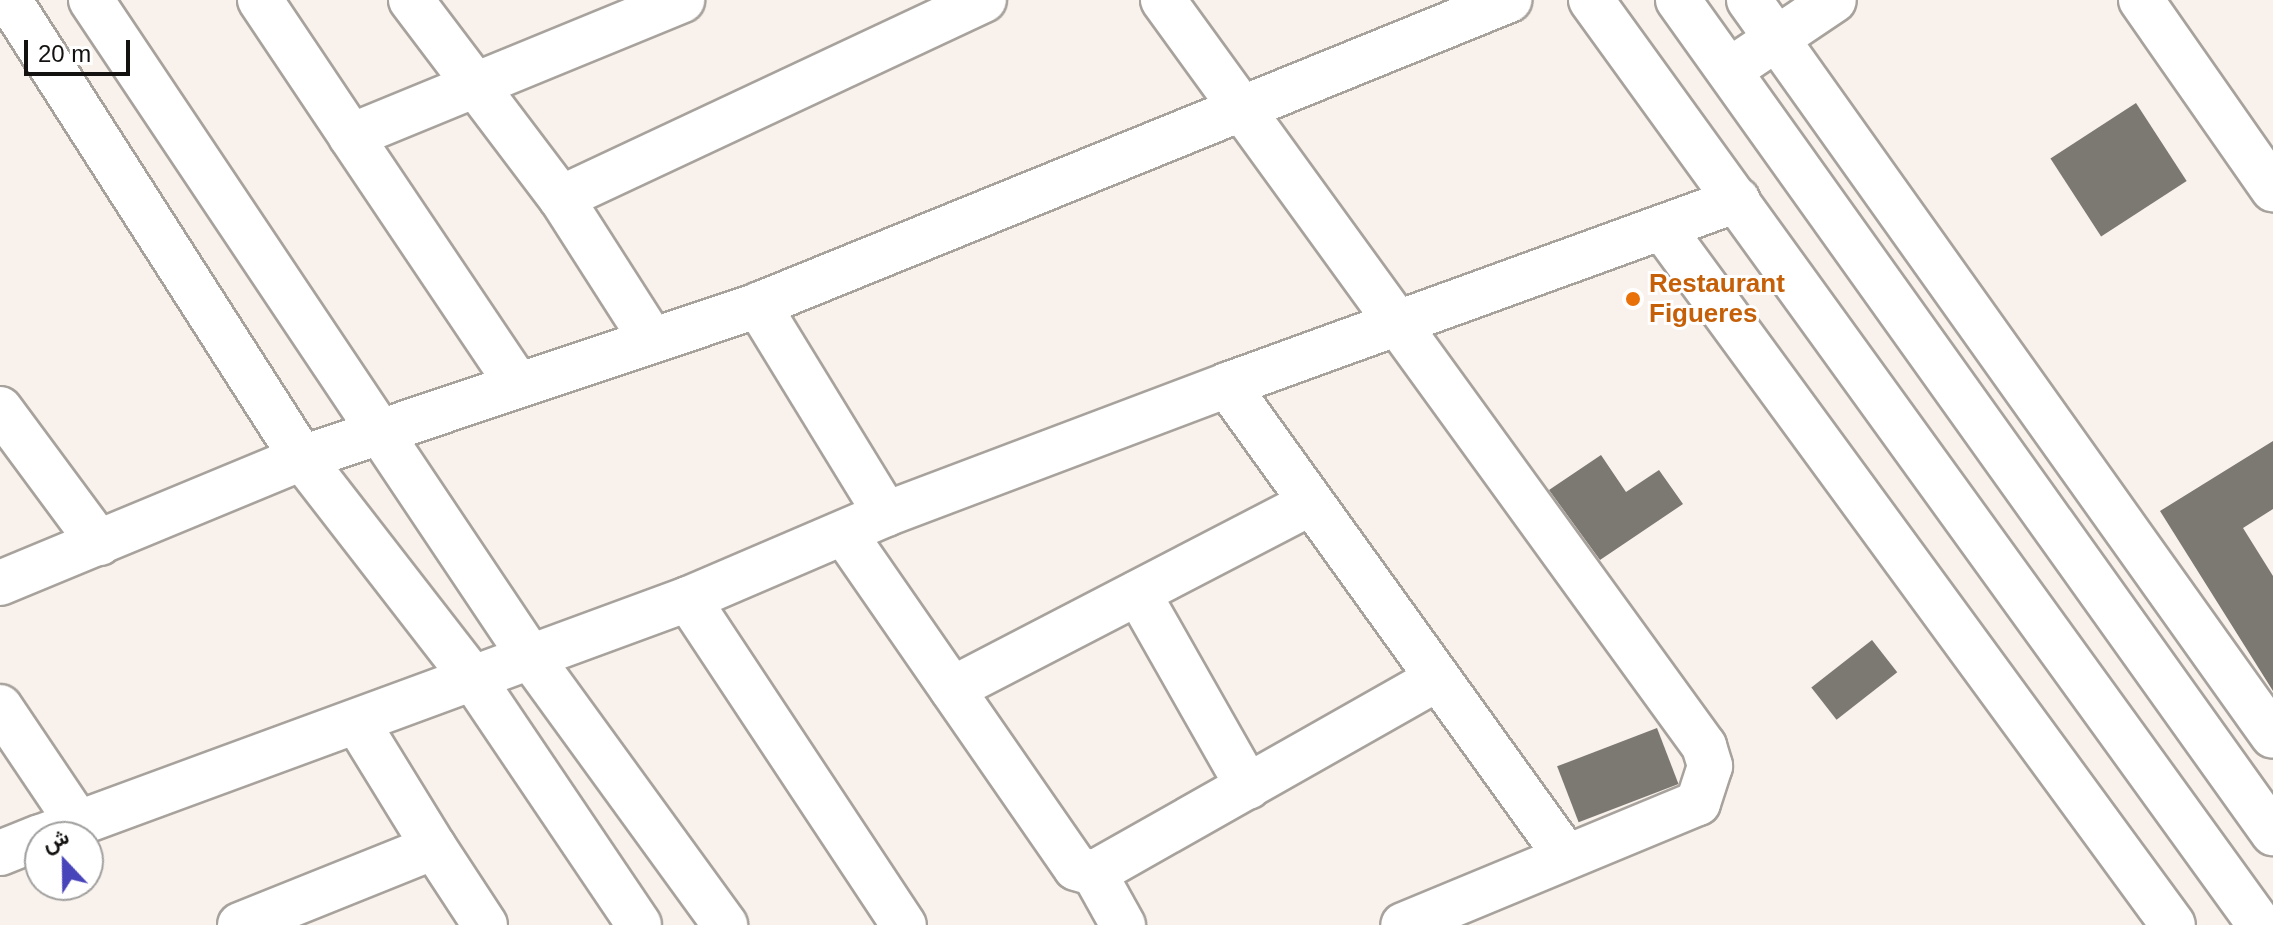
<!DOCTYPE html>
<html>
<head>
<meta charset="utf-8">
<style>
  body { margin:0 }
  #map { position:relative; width:2273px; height:925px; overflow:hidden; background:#f8f1ec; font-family:Helvetica,Vazirmatn,sans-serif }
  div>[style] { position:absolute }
  .building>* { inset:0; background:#7c7872; transform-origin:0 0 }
  .roads { filter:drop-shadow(2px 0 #a8a29d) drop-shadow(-2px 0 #a8a29d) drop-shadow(0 2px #a8a29d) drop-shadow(0 -2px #a8a29d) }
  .minor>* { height:44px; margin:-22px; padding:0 22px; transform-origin:22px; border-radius:22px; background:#fff }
  .highway>* { height:44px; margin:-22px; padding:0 22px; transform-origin:22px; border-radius:22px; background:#fff }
  .dots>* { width:22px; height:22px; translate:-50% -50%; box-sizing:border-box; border:4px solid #fff; border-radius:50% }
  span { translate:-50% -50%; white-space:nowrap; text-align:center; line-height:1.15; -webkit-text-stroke:6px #fff; paint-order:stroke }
  .food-label { font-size:26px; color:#c56008; font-weight:700 }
  .left { translate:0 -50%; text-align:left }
  .north { position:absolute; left:24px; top:821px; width:80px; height:80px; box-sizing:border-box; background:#fff; border:2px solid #a1a09f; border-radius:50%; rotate:338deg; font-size:22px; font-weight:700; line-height:32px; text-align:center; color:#141210 }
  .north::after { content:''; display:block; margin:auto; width:28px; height:36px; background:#4844ba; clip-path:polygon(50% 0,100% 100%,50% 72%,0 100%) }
  .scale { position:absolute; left:24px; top:40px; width:106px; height:36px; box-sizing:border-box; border:4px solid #141210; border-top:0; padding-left:10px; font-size:24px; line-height:28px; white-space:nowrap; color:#141210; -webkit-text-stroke:6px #fff; paint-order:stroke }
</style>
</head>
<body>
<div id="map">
  <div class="building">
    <div style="left:2136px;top:103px;width:93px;height:102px;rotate:57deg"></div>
    <div style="clip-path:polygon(2273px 441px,2273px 509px,2243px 528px,2273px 576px,2273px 691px,2160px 511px)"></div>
    <div style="clip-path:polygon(1601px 455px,1626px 492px,1659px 470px,1683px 504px,1600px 560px,1549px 490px)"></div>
    <div style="left:1872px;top:640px;width:41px;height:77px;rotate:52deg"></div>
    <div style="left:1657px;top:728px;width:60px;height:107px;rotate:69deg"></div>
  </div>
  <div class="roads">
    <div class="minor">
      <div style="left:9px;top:0;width:544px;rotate:57.39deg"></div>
      <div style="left:302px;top:458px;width:281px;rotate:52.2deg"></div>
      <div style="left:474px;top:680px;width:295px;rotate:56deg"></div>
      <div style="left:91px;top:0;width:788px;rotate:56.23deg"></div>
      <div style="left:529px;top:655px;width:334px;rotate:54deg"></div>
      <div style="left:260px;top:0;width:164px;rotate:56.2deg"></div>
      <div style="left:411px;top:0;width:248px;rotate:52.9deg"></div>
      <div style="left:561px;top:198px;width:467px;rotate:-25.1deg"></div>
      <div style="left:1163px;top:0;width:922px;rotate:54.05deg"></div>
      <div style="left:1704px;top:746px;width:21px;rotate:73deg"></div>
      <div style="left:1710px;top:766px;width:39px;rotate:108deg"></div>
      <div style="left:1698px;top:803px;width:319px;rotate:157.5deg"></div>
      <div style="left:1749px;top:0;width:903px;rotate:54.55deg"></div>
      <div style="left:2141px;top:0;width:231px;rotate:55.1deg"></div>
      <div style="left:1730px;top:70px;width:125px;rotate:-33.9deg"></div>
      <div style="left:561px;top:198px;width:167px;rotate:57.4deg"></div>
      <div style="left:1664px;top:230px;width:861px;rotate:53.78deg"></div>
      <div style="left:758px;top:305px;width:245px;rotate:58.5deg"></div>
      <div style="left:516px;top:382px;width:296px;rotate:-123.9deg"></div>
      <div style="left:351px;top:136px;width:358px;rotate:-22.3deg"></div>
      <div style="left:1227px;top:385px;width:580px;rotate:54.26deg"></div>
      <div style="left:0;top:409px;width:167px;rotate:53.5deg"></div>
      <div style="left:844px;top:533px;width:407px;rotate:55.3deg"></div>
      <div style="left:1076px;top:868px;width:19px;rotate:16deg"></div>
      <div style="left:1094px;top:873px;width:60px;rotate:60.9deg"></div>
      <div style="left:0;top:583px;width:327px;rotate:-22.5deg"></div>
      <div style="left:302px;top:458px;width:481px;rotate:-18.5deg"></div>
      <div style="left:758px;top:305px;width:811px;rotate:-22.1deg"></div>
      <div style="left:1138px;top:593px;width:223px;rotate:60.4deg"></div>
      <div style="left:688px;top:599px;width:391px;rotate:56.5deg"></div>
      <div style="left:952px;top:689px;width:404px;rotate:-27.4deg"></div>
      <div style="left:0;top:707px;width:140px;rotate:56.1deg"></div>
      <div style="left:357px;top:722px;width:147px;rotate:58.4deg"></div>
      <div style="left:41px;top:837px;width:689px;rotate:-20.2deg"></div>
      <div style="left:688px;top:599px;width:215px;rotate:-23.2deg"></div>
      <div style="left:886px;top:514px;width:365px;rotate:-20.7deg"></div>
      <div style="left:1227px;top:385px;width:543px;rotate:-19.94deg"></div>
      <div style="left:0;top:853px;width:43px;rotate:-21.8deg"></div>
      <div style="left:1094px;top:873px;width:395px;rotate:-29.5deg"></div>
      <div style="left:240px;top:925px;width:209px;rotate:-21.9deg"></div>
      <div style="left:434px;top:847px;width:93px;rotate:56.8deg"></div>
    </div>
    <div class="highway">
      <div style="left:1591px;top:0;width:1142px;rotate:54.12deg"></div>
      <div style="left:1678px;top:0;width:1024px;rotate:54.46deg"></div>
    </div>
  </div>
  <div class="dots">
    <div style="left:1633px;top:299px;background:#e8710a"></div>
  </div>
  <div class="food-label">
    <span class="left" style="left:1649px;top:299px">Restaurant<br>Figueres</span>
  </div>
  <div class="north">ش</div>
  <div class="scale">20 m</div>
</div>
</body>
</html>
